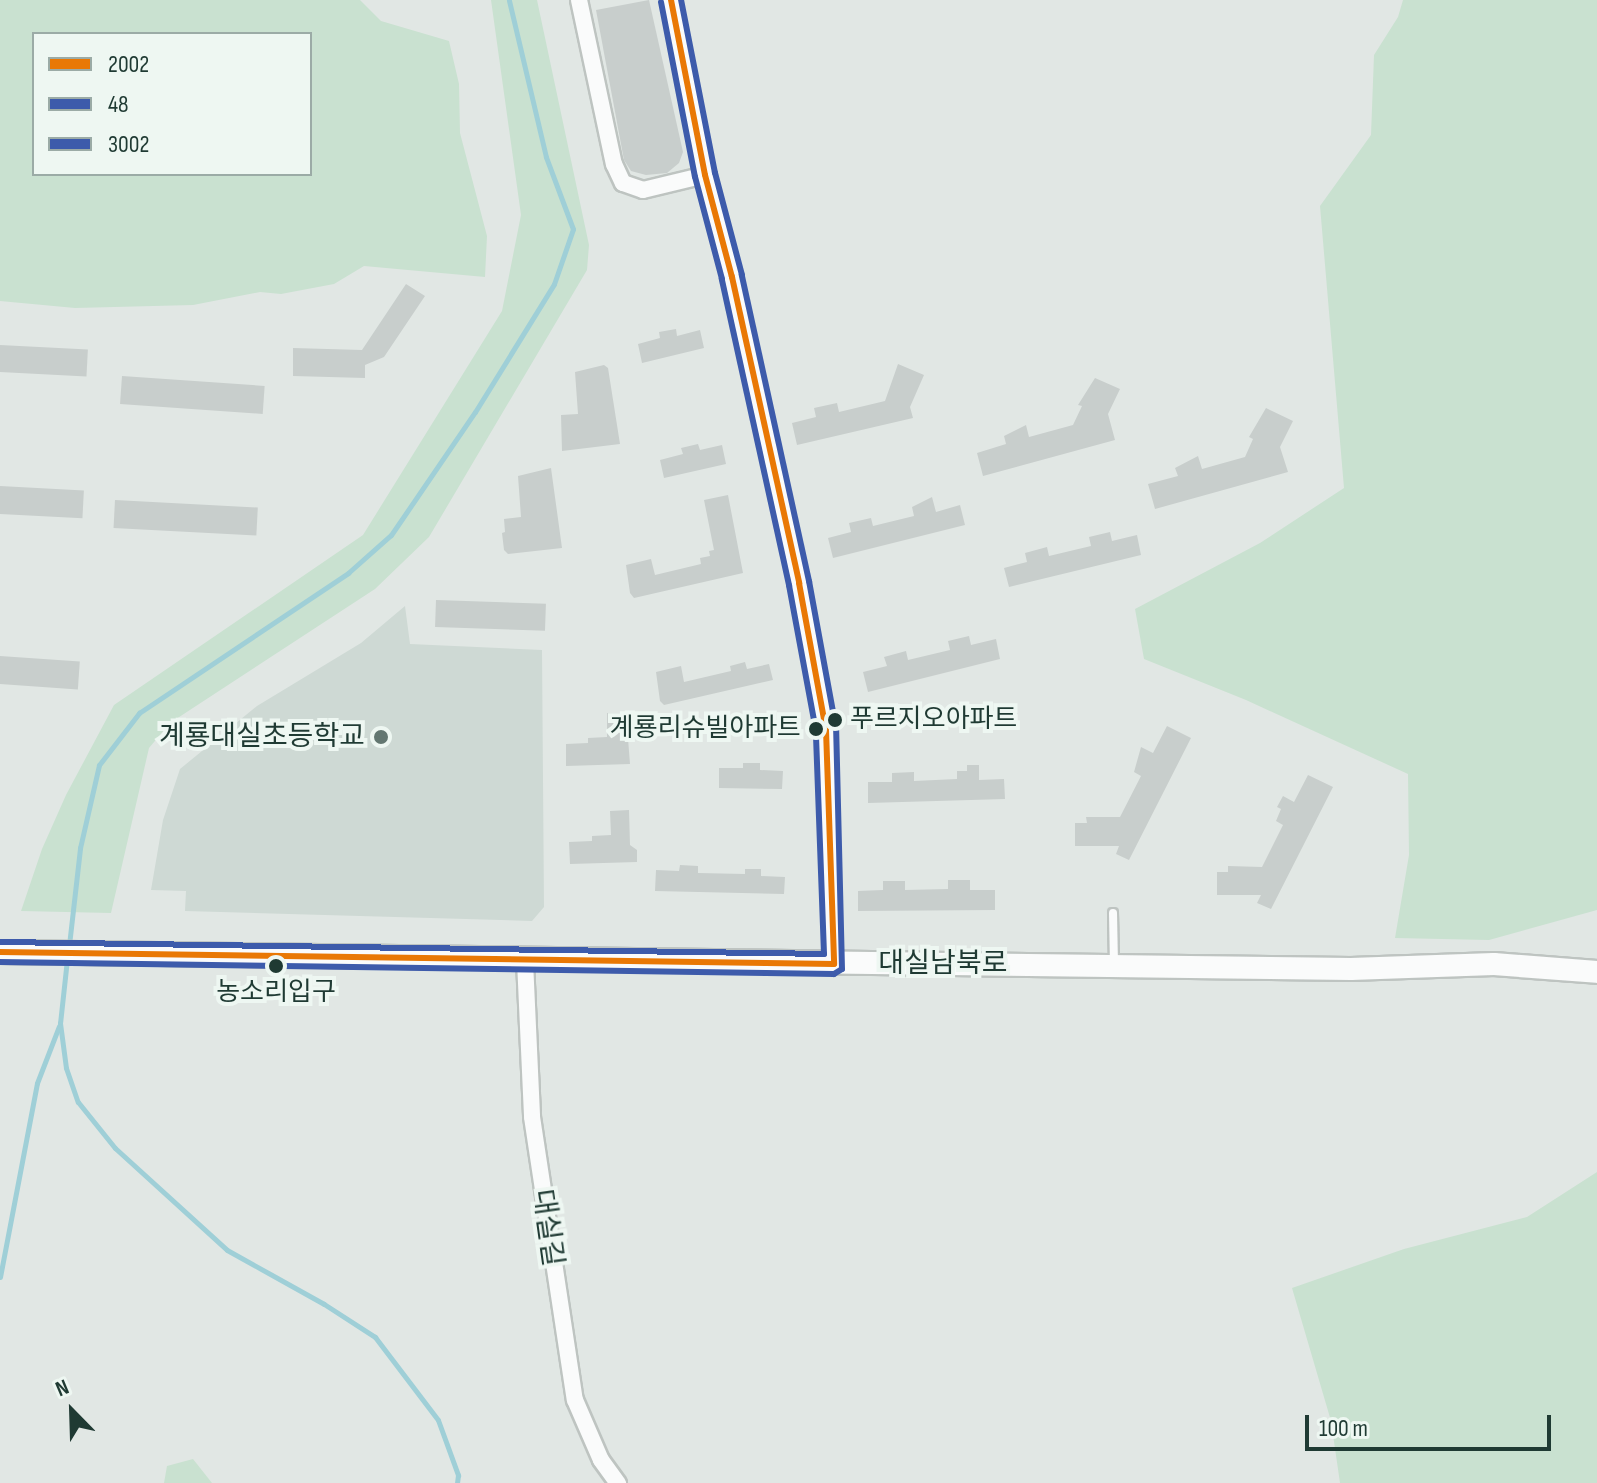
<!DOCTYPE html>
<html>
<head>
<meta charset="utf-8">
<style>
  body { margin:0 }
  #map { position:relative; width:1597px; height:1483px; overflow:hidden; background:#e1e7e4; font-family:"Sofia Sans Condensed","Noto Sans KR",sans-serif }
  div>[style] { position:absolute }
  .built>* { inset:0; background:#ced9d4 }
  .green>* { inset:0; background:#c9e1d0 }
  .stream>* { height:5px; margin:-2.5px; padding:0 2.5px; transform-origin:2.5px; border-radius:2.5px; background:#9fcfd7 }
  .building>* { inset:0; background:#c8cecc; transform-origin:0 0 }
  .roads { filter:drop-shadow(2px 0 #bec4c1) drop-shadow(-2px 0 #bec4c1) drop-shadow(0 2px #bec4c1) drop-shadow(0 -2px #bec4c1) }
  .lane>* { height:8px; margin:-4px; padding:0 4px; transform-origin:4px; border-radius:4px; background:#fafbfb }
  .street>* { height:16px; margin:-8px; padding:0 8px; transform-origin:8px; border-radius:8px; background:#fafbfb }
  .secondary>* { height:22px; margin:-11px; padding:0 11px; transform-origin:11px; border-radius:11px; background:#fafbfb }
  .bus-1>* { height:6px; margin:-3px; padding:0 3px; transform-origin:3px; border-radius:3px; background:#e97805 }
  .bus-2>* { height:6px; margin:-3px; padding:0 3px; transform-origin:3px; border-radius:3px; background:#3d5bab }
  .bus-3>* { height:6px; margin:-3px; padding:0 3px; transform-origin:3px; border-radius:3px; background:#3d5bab }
  .dots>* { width:22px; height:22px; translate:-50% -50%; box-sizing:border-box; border:4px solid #eef7f2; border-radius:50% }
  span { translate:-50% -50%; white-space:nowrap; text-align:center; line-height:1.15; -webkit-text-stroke:8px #eef7f2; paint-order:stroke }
  .bus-label { font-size:26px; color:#1f3a33 }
  .left { translate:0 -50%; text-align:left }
  .right { translate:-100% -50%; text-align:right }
  .poi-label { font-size:28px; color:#1f3a33 }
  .street-label { font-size:28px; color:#1f3a33 }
  .legend { position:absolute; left:32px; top:32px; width:280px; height:144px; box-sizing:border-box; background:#eef7f2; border:2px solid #9baba6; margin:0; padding:10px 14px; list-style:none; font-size:24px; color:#1f3a33 }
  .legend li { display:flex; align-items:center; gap:16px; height:40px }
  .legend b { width:40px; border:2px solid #9baba6 }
  .north { position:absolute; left:32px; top:1371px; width:80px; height:80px; -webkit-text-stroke:6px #eef7f2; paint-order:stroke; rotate:337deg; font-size:22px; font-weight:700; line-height:32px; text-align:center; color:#1f3a33 }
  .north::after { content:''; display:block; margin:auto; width:28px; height:36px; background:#1f3a33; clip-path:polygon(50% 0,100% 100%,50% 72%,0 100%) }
  .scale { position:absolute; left:1305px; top:1415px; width:246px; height:36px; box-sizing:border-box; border:4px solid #1f3a33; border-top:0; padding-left:10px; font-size:24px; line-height:28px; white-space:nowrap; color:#1f3a33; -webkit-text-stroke:6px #eef7f2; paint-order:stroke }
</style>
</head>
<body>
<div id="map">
  <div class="built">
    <div style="clip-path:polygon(405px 606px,410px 644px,542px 650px,544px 907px,532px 921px,185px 911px,186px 891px,151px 890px,163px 820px,180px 769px,257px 706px,361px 643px)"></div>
  </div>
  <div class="green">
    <div style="clip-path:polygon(evenodd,0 0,360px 0,381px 21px,449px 41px,459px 84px,460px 133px,487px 236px,485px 277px,364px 266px,334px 284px,281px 294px,260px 292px,193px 305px,75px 308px,0 301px,0 0,34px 34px,310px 34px,310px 174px,34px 174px,34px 34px)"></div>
    <div style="clip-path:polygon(491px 0,537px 0,589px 245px,587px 270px,429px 537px,375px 589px,170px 723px,149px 748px,111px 913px,21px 911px,42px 849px,66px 795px,114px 705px,363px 535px,502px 311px,521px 215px)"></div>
    <div style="clip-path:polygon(1403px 0,1597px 0,1597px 910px,1489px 940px,1395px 938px,1409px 855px,1408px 774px,1246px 700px,1144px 659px,1135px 609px,1260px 543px,1344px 488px,1320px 206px,1371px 135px,1374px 55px,1398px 17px)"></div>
    <div style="clip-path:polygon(1597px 1172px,1597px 1483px,1340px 1483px,1331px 1421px,1292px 1288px,1404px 1249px,1527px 1217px)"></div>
    <div style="clip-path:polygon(193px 1459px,212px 1483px,164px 1483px,167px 1466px)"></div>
  </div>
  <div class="stream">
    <div style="left:69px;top:945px;width:98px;rotate:-83.5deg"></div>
    <div style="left:80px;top:848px;width:85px;rotate:-77.1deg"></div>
    <div style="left:99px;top:765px;width:66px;rotate:-52.4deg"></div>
    <div style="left:139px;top:713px;width:252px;rotate:-33.8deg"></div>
    <div style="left:348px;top:573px;width:57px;rotate:-41.5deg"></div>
    <div style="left:391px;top:535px;width:149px;rotate:-55.7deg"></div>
    <div style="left:475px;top:412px;width:150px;rotate:-58.3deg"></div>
    <div style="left:554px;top:284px;width:58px;rotate:-70.9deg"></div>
    <div style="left:573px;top:229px;width:77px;rotate:-110.6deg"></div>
    <div style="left:546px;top:157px;width:161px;rotate:-103.3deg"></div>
    <div style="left:67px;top:959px;width:64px;rotate:96.2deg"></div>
    <div style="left:60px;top:1023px;width:45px;rotate:82.4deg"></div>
    <div style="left:66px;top:1068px;width:36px;rotate:71deg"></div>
    <div style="left:78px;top:1102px;width:59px;rotate:51.2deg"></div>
    <div style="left:115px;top:1148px;width:151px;rotate:42.3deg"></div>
    <div style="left:227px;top:1250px;width:111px;rotate:29.1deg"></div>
    <div style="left:324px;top:1304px;width:61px;rotate:32.9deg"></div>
    <div style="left:375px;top:1337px;width:104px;rotate:52.8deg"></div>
    <div style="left:438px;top:1420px;width:59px;rotate:70deg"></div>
    <div style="left:458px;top:1475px;width:8px;rotate:97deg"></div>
    <div style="left:0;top:1277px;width:197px;rotate:-79.2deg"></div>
    <div style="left:37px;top:1083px;width:61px;rotate:-68.9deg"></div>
  </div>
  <div class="building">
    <div style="clip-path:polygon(649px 0,683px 152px,679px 163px,667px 173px,646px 175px,631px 171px,624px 160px,596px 10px)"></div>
    <div style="clip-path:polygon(406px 284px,425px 296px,384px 357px,365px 365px,365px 378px,293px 376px,293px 348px,362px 350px)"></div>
    <div style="clip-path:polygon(676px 329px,677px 336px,700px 330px,704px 348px,642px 363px,638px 344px,660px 338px,659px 332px)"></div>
    <div style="left:0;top:345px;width:88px;height:27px;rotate:3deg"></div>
    <div style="clip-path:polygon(898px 364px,924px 375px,910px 407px,913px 418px,797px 445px,792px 423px,816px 417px,814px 408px,837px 403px,839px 412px,885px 401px)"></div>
    <div style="clip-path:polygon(604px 365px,608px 368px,620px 444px,562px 451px,561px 415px,578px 414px,575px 372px)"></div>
    <div style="left:122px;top:376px;width:143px;height:28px;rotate:4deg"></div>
    <div style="clip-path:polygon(1095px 378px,1120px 389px,1108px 414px,1115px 440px,983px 476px,977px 453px,1006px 444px,1004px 436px,1026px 425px,1029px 437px,1073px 425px,1082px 406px,1078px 405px)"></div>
    <div style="clip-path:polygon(1266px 408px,1293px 421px,1280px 447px,1288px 472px,1155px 509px,1148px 484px,1178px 476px,1175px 468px,1198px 456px,1202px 469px,1245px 457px,1253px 439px,1249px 437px)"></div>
    <div style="clip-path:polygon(698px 444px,700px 450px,722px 445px,726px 464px,664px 478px,660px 460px,683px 454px,681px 448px)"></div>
    <div style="clip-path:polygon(551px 468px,562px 548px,508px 554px,504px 550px,502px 533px,505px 532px,504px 519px,521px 517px,518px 476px)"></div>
    <div style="left:0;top:486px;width:84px;height:28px;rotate:3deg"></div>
    <div style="clip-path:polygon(728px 495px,743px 573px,634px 598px,630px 593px,626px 565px,651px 559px,655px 575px,701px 564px,700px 558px,710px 556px,709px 551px,714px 550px,704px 500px)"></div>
    <div style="clip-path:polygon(932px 497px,936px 512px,960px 505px,965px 525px,833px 558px,828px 538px,851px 532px,849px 523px,871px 518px,873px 526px,914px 516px,912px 507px)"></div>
    <div style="left:115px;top:500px;width:143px;height:28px;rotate:3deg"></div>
    <div style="clip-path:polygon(1110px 532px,1112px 541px,1137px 535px,1141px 555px,1009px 587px,1004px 568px,1027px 562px,1025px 553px,1047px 547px,1049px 556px,1091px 546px,1089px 537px)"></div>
    <div style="left:436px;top:600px;width:110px;height:27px;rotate:2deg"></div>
    <div style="clip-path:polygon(969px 636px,971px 645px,996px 639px,1000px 659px,868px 692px,863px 672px,887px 666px,884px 657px,906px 651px,908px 660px,950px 650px,948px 641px)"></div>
    <div style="left:0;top:656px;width:80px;height:28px;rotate:4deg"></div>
    <div style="clip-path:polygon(745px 662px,747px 669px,769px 664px,773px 680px,664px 705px,660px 701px,656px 672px,681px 666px,684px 682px,731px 671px,730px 666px)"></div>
    <div style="clip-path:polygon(607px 713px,626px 713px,630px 764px,566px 766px,566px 744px,588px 743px,588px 738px,607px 737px)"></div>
    <div style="clip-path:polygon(1167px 726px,1191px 738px,1129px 860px,1116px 854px,1119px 846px,1075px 846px,1075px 823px,1087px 823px,1086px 817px,1120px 817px,1141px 776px,1134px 772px,1141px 747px,1153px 753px)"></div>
    <div style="clip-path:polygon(743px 763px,760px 763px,760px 770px,783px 771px,782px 789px,719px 788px,719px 768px,743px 768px)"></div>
    <div style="clip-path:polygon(967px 765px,979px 765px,979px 780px,1004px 779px,1005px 799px,868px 803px,868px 782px,892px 782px,892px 773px,914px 772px,914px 781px,957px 779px,957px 771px,967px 771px)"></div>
    <div style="clip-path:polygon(1308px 775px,1333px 787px,1271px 909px,1257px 903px,1261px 895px,1217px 895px,1217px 872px,1228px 872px,1228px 866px,1262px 867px,1283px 825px,1276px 821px,1281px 809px,1277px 807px,1283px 796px,1294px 802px)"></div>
    <div style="clip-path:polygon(629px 810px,630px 845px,637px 850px,637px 862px,570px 864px,569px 842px,592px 841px,592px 836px,611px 835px,610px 811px)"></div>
    <div style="clip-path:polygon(680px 865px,698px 866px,698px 873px,745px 874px,745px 869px,761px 869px,761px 876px,785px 877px,784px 894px,655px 891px,656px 870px,679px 871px)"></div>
    <div style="clip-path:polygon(948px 880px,970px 880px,970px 890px,995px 890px,995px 910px,858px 911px,858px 891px,883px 890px,883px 881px,905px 881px,905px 890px,948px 889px)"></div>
  </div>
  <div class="roads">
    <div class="lane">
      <div style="left:1113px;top:913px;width:50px;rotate:88.9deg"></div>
    </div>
    <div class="street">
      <div style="left:579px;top:0;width:168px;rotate:78deg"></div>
      <div style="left:614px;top:164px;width:21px;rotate:65deg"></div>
      <div style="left:623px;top:183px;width:21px;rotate:19deg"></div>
      <div style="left:643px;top:190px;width:64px;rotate:-13.6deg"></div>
      <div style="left:671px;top:0;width:178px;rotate:79deg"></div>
      <div style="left:705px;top:175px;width:106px;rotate:75.2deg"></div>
      <div style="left:732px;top:277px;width:313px;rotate:77.6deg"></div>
      <div style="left:799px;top:583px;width:149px;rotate:79.6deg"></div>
      <div style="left:826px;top:730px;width:234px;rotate:88deg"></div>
      <div style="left:525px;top:961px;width:156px;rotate:87.4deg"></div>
      <div style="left:532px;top:1117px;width:286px;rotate:81.4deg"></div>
      <div style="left:575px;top:1400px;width:65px;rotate:66.6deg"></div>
      <div style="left:601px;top:1460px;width:29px;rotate:54deg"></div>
    </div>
    <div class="secondary">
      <div style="left:0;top:952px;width:1351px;rotate:0.72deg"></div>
      <div style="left:1351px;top:969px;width:143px;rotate:-2deg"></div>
      <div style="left:1494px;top:964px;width:103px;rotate:4.4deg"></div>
    </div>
  </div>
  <div class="bus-1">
    <div style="left:671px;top:0;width:178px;rotate:79deg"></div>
    <div style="left:705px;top:175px;width:106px;rotate:75.2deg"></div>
    <div style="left:732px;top:277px;width:313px;rotate:77.6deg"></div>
    <div style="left:799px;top:583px;width:149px;rotate:79.6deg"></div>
    <div style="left:826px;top:730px;width:234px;rotate:88deg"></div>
    <div style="left:0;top:952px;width:834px;rotate:0.82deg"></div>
  </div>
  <div class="bus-2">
    <div style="left:0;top:962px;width:834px;rotate:0.82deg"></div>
    <div style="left:834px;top:974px;width:9px;rotate:-32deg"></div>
    <div style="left:842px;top:969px;width:241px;rotate:-91.4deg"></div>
    <div style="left:836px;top:728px;width:149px;rotate:-100.4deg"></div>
    <div style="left:809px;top:581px;width:313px;rotate:-102.4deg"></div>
    <div style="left:742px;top:275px;width:106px;rotate:-104.8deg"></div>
    <div style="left:715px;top:173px;width:176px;rotate:-101.1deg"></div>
  </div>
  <div class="bus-3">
    <div style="left:0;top:942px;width:824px;rotate:0.83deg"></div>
    <div style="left:824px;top:954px;width:223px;rotate:-92.1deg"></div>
    <div style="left:816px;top:731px;width:148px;rotate:-100.5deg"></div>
    <div style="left:789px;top:585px;width:313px;rotate:-102.4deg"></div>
    <div style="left:722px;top:279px;width:106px;rotate:-104.8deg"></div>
    <div style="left:695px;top:177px;width:178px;rotate:-101deg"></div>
  </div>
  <div class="dots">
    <div style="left:835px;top:720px;background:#1f3a33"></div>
    <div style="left:816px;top:729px;background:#1f3a33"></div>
    <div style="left:381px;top:737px;background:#637771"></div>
    <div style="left:276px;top:966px;background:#1f3a33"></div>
  </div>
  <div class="bus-label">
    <span class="left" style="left:850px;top:720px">푸르지오아파트</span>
    <span class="right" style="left:801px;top:729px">계룡리슈빌아파트</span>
    <span style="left:276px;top:993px">농소리입구</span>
  </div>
  <div class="poi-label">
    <span class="right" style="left:365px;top:737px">계룡대실초등학교</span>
  </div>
  <div class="street-label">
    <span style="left:943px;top:964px">대실남북로</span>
    <span style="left:547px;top:1228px;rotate:82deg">대실길</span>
  </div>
  <ul class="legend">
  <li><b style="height:10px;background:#e97805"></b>2002</li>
  <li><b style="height:10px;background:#3d5bab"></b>48</li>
  <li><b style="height:10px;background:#3d5bab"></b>3002</li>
  </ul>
  <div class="north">N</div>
  <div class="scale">100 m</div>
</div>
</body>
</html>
